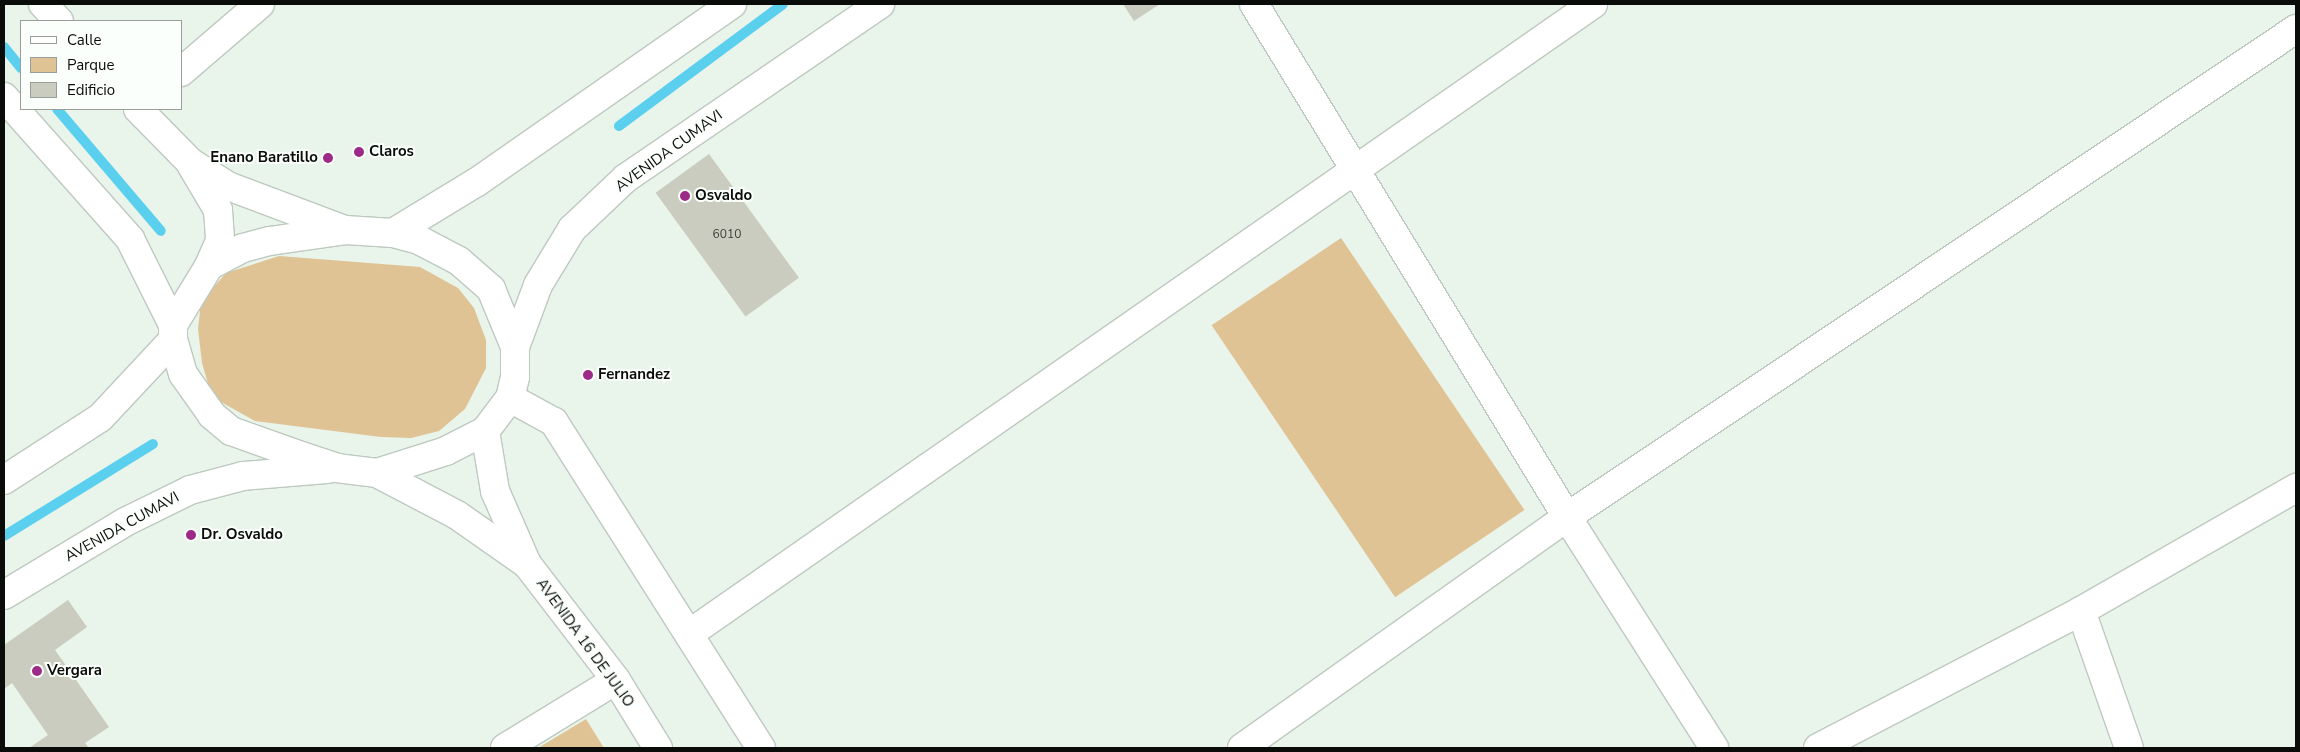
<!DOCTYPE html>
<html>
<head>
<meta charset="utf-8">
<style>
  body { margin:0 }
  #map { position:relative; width:2300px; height:752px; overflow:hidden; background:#e9f4ea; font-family:"Nunito Sans",sans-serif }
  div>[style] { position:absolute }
  .green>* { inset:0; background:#dfc394; transform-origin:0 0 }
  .stream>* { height:10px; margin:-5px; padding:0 5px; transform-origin:5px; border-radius:5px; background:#5bd0ee }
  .building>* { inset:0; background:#caccbf; transform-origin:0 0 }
  .roads { filter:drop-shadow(1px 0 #bec9bf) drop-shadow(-1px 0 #bec9bf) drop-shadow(0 1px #bec9bf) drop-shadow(0 -1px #bec9bf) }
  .minor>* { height:28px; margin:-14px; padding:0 14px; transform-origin:14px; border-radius:14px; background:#fff }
  .major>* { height:28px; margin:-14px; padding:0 14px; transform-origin:14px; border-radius:14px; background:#fff }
  .dots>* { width:14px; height:14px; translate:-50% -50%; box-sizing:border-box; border:2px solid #fafffb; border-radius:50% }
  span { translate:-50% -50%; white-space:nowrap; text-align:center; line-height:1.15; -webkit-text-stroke:4px #fafffb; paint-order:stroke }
  .number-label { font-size:12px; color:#393c36 }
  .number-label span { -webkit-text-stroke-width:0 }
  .street-label { font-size:15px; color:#090c09 }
  .poi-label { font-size:15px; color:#090c09; font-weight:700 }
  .left { translate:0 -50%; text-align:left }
  .right { translate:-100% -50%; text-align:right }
  .frame { position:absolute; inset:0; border:5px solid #090c09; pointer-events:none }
  .legend { position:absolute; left:20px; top:20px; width:162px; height:90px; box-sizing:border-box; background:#fafffb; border:1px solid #9a9e9a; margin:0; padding:6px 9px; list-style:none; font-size:15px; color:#090c09 }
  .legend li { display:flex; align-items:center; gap:10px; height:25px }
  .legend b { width:25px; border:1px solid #9a9e9a }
</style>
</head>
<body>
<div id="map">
  <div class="green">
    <div style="left:1341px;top:238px;width:328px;height:156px;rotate:56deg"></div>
    <div style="clip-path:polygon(279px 256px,420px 267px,458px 288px,474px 308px,486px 340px,486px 368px,465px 409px,439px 431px,411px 438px,381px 437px,255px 421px,212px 397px,202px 363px,198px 329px,201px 302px,226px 273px)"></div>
    <div style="clip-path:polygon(586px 719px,604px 748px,538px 748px)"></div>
  </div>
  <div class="stream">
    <div style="left:4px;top:47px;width:27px;rotate:51deg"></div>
    <div style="left:57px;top:109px;width:160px;rotate:49.6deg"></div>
    <div style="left:619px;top:126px;width:204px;rotate:-36.6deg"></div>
    <div style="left:4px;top:536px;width:175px;rotate:-31.7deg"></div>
  </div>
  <div class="building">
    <div style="clip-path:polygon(1123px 4px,1160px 4px,1134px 21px)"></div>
    <div style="left:709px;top:154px;width:153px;height:66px;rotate:54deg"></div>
    <div style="clip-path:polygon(68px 600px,87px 627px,55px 650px,109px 727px,85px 743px,89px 748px,29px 748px,48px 735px,12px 683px,4px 689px,4px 645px)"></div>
  </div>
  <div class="roads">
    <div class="minor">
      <div style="left:43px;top:4px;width:23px;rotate:47deg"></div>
      <div style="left:1254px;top:4px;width:601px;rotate:58.61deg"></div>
      <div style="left:1567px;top:517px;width:274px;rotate:57.5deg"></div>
      <div style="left:181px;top:72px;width:104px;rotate:-40.7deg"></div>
      <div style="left:4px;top:97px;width:190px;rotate:48.4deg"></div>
      <div style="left:130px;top:239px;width:96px;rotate:63.4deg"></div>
      <div style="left:138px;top:109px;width:74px;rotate:45.5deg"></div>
      <div style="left:190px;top:162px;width:45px;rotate:32.3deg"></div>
      <div style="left:228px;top:186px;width:125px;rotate:20.6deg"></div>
      <div style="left:192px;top:166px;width:51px;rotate:59.4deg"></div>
      <div style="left:218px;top:210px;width:31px;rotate:86deg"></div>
      <div style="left:220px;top:241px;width:27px;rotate:114deg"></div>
      <div style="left:510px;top:398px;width:50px;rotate:28.6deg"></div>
      <div style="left:554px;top:422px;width:386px;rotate:57.6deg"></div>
      <div style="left:485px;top:431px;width:61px;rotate:80.5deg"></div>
      <div style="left:495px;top:491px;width:80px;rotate:66.3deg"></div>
      <div style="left:527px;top:564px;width:146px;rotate:52.5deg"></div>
      <div style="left:616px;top:680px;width:80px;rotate:58.3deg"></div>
      <div style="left:377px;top:473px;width:90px;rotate:27.7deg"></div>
      <div style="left:457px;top:515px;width:85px;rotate:35deg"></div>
      <div style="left:2081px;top:611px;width:145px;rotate:70.7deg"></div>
      <div style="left:689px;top:634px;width:1102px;rotate:-34.87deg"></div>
      <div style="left:505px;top:748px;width:130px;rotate:-31.5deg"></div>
      <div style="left:1242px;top:748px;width:399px;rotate:-35.4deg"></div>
      <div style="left:1567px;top:517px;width:877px;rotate:-33.8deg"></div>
      <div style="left:1818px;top:748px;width:297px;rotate:-27.5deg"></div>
      <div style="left:2081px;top:611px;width:248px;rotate:-29.8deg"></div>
    </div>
    <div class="major">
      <div style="left:345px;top:230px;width:48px;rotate:3.6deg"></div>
      <div style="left:393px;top:233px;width:27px;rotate:15deg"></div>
      <div style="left:419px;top:240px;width:45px;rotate:27.7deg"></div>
      <div style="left:459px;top:261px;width:43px;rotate:41.2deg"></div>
      <div style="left:491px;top:289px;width:63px;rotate:67.5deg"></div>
      <div style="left:515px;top:347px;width:30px;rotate:90deg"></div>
      <div style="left:515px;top:377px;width:22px;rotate:103deg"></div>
      <div style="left:510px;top:398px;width:41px;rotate:127.1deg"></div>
      <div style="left:485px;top:431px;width:44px;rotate:152.9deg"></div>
      <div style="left:446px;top:451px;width:72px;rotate:162.3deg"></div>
      <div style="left:377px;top:473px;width:39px;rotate:-173deg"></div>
      <div style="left:338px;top:468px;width:36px;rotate:-162deg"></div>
      <div style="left:304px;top:457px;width:77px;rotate:-160.4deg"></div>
      <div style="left:231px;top:431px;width:25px;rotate:-140deg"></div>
      <div style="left:212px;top:415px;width:50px;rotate:-125.3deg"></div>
      <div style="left:183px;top:374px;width:35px;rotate:-106deg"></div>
      <div style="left:173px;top:340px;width:15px;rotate:-90deg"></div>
      <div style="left:173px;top:325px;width:69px;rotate:-58.6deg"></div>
      <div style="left:209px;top:266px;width:38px;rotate:-28deg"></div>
      <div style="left:243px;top:248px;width:28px;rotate:-15deg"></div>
      <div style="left:270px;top:241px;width:76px;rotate:-8.3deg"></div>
      <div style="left:393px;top:233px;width:98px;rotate:-31.3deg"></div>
      <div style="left:477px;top:182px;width:311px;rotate:-34.9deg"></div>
      <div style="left:515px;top:347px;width:66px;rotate:-69.6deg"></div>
      <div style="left:538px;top:285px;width:66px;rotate:-58.7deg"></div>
      <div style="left:572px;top:229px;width:74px;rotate:-43.4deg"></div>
      <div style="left:626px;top:178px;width:308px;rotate:-34.4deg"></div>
      <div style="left:4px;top:480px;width:114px;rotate:-32.9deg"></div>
      <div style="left:100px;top:418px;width:107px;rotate:-46.9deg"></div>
      <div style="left:4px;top:595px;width:141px;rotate:-31.1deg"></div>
      <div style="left:125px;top:522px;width:72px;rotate:-26.2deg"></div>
      <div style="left:190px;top:490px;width:55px;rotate:-14.8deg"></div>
      <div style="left:243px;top:476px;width:85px;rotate:-4.7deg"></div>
    </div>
  </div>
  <div class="dots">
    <div style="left:359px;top:152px;background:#9c2a86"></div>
    <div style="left:328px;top:158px;background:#9c2a86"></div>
    <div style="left:685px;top:196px;background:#9c2a86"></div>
    <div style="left:588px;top:375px;background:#9c2a86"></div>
    <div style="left:191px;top:535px;background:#9c2a86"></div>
    <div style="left:37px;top:671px;background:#9c2a86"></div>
  </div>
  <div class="number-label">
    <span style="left:727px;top:235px">6010</span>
  </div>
  <div class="street-label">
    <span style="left:669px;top:151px;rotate:-36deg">AVENIDA CUMAVI</span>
    <span style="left:122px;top:527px;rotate:-29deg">AVENIDA CUMAVI</span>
    <span style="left:585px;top:643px;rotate:54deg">AVENIDA 16 DE JULIO</span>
  </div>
  <div class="poi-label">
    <span class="left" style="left:369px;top:152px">Claros</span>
    <span class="right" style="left:318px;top:158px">Enano Baratillo</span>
    <span class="left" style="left:695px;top:196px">Osvaldo</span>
    <span class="left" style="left:598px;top:375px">Fernandez</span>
    <span class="left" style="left:201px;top:535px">Dr. Osvaldo</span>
    <span class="left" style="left:47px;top:671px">Vergara</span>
  </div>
  <div class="frame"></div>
  <ul class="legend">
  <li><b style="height:6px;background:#fff"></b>Calle</li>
  <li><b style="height:14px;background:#dfc394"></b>Parque</li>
  <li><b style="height:14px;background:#caccbf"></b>Edificio</li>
  </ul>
</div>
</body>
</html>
